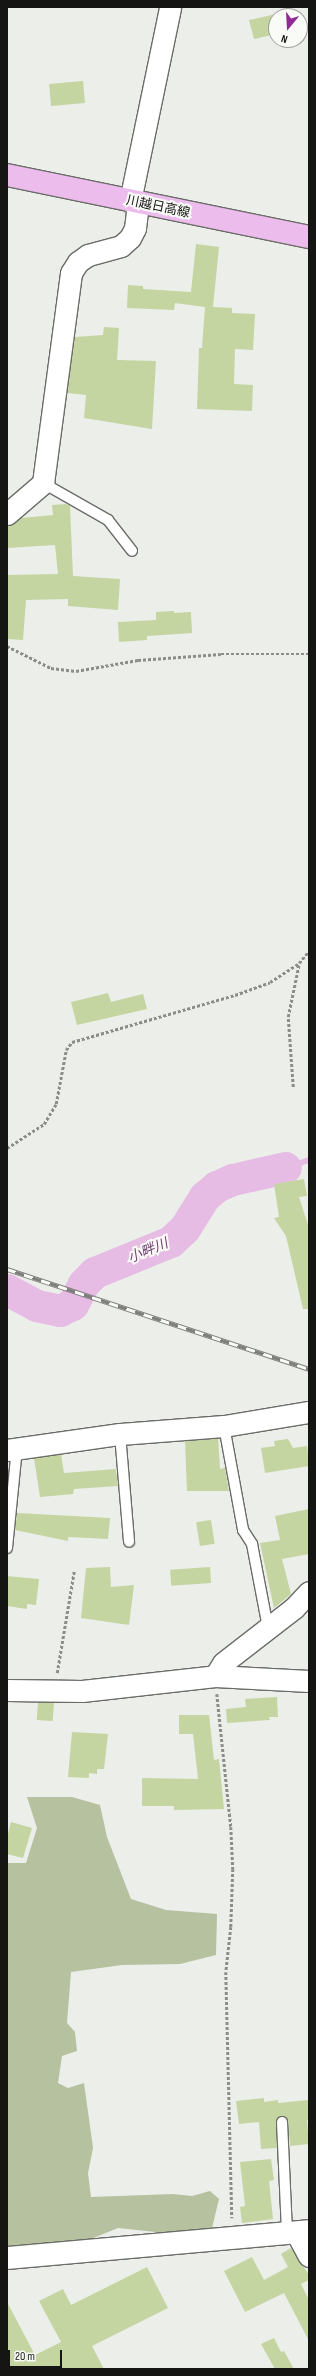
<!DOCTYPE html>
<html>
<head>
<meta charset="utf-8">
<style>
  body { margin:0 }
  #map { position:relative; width:316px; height:2376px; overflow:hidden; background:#eceee9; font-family:"Sofia Sans Condensed","Noto Sans JP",sans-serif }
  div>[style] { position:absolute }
  .green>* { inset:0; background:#b6c1a0 }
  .stream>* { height:5.5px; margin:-2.75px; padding:0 2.75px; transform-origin:2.75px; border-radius:2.75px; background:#e6bce5 }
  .river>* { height:32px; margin:-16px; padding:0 16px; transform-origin:16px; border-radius:16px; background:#e6bce5 }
  .building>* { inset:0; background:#c4d5a1; transform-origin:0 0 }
  .path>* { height:2.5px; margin-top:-1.25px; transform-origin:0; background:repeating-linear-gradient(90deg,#8c8d8a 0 3px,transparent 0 5px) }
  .roads { filter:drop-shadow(1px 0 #6b6c68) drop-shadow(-1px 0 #6b6c68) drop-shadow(0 1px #6b6c68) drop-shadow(0 -1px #6b6c68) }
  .lane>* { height:10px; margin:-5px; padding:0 5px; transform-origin:5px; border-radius:5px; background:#fff }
  .street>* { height:21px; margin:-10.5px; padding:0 10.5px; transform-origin:10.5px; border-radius:10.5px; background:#fff }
  .secondary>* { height:22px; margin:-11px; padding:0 11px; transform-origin:11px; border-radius:11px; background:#fff }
  .primary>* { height:22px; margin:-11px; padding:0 11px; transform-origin:11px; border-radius:11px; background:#ecbdec }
  .rail>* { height:4.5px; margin-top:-2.25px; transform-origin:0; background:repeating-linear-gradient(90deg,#f9fbf6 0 9px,#7e7f7c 0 18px); box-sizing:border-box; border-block:1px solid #7e7f7c }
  span { translate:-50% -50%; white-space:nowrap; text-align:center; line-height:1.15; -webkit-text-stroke:4px #f9fbf6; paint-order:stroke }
  .street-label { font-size:13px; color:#151514 }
  .water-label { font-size:14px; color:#713e72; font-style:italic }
  .frame { position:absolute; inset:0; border:8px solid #151514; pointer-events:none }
  .north { position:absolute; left:268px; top:8px; width:40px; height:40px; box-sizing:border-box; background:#f9fbf6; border:1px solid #9e9f9c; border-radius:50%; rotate:198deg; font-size:11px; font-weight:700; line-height:16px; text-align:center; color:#151514 }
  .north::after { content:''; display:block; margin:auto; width:14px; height:18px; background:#8f2b92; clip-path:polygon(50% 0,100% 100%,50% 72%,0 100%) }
  .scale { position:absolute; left:8px; top:2350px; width:54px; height:18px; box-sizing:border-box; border:2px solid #151514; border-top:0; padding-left:5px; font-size:12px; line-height:14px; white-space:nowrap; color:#151514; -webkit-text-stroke:3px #f9fbf6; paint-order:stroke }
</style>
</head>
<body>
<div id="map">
  <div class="green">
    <div style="clip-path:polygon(27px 1797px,72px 1797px,100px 1805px,107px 1837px,131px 1899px,166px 1910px,217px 1914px,216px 1955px,180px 1964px,122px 1965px,71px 1972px,67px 2023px,75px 2032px,77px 2051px,62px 2056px,58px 2083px,68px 2088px,84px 2083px,93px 2148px,88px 2173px,91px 2197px,173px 2194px,192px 2196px,210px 2191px,219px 2199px,212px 2228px,165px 2233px,118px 2228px,81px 2243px,7px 2250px,7px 1863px,26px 1863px,37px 1828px)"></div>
  </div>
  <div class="stream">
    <div style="left:286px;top:1168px;width:24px;rotate:-19deg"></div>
  </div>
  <div class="river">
    <div style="left:7px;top:1290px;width:34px;rotate:28deg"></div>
    <div style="left:37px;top:1306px;width:24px;rotate:12deg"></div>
    <div style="left:60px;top:1311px;width:14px;rotate:-25deg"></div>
    <div style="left:73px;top:1305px;width:24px;rotate:-62deg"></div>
    <div style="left:84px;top:1284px;width:16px;rotate:-45deg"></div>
    <div style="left:95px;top:1273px;width:82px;rotate:-22.2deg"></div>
    <div style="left:171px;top:1242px;width:19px;rotate:-43deg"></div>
    <div style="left:185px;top:1229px;width:38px;rotate:-58deg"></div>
    <div style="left:205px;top:1197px;width:16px;rotate:-40deg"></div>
    <div style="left:217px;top:1187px;width:17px;rotate:-24deg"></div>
    <div style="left:233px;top:1180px;width:54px;rotate:-12.8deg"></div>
  </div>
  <div class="building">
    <div style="clip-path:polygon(276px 14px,276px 34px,254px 39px,249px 20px)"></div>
    <div style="left:83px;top:81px;width:22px;height:34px;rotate:85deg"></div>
    <div style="clip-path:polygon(196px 244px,219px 247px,213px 307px,232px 308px,232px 313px,255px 314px,253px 350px,235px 349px,234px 384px,253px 385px,252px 411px,197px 409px,199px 348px,202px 348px,205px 307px,175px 303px,174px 310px,127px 308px,128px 285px,143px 286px,143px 289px,191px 292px)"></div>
    <div style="clip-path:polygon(104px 327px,119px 328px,117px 360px,156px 361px,152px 429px,84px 418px,86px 395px,67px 393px,75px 337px,103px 335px)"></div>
    <div style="clip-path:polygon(66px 504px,70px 506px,73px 576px,120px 579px,118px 610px,68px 606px,68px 599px,26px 600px,23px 640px,7px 639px,7px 575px,58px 574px,55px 545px,7px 548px,7px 526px,21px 518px,53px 515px,52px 505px)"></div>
    <div style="clip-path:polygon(174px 611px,174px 613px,191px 612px,192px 633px,147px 636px,147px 640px,119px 642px,118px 622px,156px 620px,156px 612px)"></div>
    <div style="clip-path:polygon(108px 993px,111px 1002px,143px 994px,147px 1009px,77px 1025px,71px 1002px)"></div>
    <div style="clip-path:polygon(304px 1179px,307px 1196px,299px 1197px,309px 1228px,309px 1309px,303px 1309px,286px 1236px,274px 1218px,279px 1217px,274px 1184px)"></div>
    <div style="clip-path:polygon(218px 1438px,220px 1469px,225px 1468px,229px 1491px,187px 1491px,185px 1441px)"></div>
    <div style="clip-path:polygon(288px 1439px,293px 1448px,307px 1446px,309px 1466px,265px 1473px,261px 1448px,275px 1446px,274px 1441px)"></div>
    <div style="clip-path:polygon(61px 1454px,64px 1473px,116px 1469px,118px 1486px,74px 1489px,73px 1494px,40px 1497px,34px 1458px)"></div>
    <div style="clip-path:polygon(309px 1509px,309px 1554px,282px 1559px,291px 1594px,274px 1608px,260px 1543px,280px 1540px,275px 1516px)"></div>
    <div style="clip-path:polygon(17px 1513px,110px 1518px,108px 1539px,68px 1537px,68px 1541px,15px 1530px)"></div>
    <div style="left:211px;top:1520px;width:24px;height:15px;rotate:81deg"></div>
    <div style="clip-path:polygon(110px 1567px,111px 1587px,134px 1585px,129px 1625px,81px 1618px,86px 1568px)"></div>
    <div style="left:210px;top:1567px;width:16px;height:40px;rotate:86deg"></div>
    <div style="clip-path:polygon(7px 1576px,39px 1579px,36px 1605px,27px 1604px,27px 1609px,7px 1606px)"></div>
    <div style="clip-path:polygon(277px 1697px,278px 1717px,269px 1717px,270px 1720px,227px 1723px,226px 1709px,246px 1707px,245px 1699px)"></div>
    <div style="left:38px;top:1702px;width:16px;height:18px;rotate:4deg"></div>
    <div style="clip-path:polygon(179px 1715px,209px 1715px,214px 1760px,219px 1759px,224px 1809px,174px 1810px,174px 1806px,142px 1806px,142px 1778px,198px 1779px,193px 1734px,179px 1734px)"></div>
    <div style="clip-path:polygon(72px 1732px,108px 1734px,104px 1769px,97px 1769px,97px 1774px,89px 1773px,89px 1778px,68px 1777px)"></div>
    <div style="clip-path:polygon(11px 1822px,32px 1828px,23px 1858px,7px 1854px,7px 1838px)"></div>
    <div style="clip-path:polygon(264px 2098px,264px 2102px,278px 2100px,278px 2103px,309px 2100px,309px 2119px,307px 2120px,309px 2144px,290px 2146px,288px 2121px,281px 2116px,276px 2122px,277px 2148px,261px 2149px,259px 2122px,239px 2124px,236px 2101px)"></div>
    <div style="clip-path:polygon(271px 2159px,274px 2180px,269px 2181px,273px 2219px,242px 2223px,240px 2207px,245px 2206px,240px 2162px)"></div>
    <div style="clip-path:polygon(291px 2248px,309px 2275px,309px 2280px,301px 2284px,309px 2300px,309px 2341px,284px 2293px,245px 2312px,224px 2271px,252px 2257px,264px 2280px,288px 2267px,281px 2254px)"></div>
    <div style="clip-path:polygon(147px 2267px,168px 2308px,92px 2346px,104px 2369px,7px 2369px,7px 2302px,35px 2355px,61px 2342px,39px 2301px,63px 2289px,71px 2305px)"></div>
    <div style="clip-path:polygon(274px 2338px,281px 2352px,284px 2351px,294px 2369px,275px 2369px,261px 2344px)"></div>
  </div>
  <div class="path">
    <div style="left:7px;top:646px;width:49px;rotate:26.6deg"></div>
    <div style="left:51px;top:668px;width:25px;rotate:7deg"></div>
    <div style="left:76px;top:671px;width:63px;rotate:-10.1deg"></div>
    <div style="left:138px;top:660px;width:83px;rotate:-4.1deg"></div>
    <div style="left:221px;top:654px;width:88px"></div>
    <div style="left:293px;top:1087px;width:70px;rotate:-94.1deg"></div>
    <div style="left:288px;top:1017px;width:54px;rotate:-78.3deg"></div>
    <div style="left:7px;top:1148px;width:44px;rotate:-33deg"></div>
    <div style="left:44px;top:1124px;width:23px;rotate:-59deg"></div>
    <div style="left:56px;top:1104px;width:55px;rotate:-79.5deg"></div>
    <div style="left:66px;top:1050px;width:10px;rotate:-53deg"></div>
    <div style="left:72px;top:1042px;width:170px;rotate:-16.1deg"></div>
    <div style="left:235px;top:995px;width:37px;rotate:-20deg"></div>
    <div style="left:270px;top:982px;width:35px;rotate:-33deg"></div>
    <div style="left:299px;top:963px;width:16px;rotate:-50deg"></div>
    <div style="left:57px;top:1673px;width:103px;rotate:-80.5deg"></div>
    <div style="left:217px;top:1694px;width:134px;rotate:84deg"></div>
    <div style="left:231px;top:1827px;width:42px;rotate:87.3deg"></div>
    <div style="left:233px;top:1869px;width:58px;rotate:92deg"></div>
    <div style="left:231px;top:1927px;width:45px;rotate:96.3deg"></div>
    <div style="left:226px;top:1972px;width:246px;rotate:88.6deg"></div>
  </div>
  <div class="roads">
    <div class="lane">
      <div style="left:43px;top:483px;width:75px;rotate:29.6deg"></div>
      <div style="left:108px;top:520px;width:39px;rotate:52deg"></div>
      <div style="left:224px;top:1426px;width:106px;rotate:79.6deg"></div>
      <div style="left:243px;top:1530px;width:17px;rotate:57deg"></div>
      <div style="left:252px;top:1544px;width:86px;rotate:79.2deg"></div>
      <div style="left:120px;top:1434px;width:108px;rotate:85.2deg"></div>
      <div style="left:7px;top:1548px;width:100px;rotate:-84.3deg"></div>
      <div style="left:282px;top:2122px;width:111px;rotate:87.4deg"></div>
    </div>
    <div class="street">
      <div style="left:130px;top:201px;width:198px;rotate:-78.3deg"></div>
      <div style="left:7px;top:514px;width:48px;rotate:-40.7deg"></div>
      <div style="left:43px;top:483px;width:212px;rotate:-82.4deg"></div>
      <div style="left:71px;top:273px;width:13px;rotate:-58deg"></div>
      <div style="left:78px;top:262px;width:12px;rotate:-35deg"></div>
      <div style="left:88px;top:255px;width:34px;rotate:-15deg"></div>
      <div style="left:121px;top:246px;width:12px;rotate:-42deg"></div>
      <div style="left:130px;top:238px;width:11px;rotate:-63deg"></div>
      <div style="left:135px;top:228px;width:25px;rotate:-83deg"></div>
      <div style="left:7px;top:1450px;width:114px;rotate:-8.1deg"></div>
      <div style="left:120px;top:1434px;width:104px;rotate:-4.4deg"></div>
      <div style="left:224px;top:1426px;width:86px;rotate:-9.4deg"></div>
      <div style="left:215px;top:1676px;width:15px;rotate:-58deg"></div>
      <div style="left:223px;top:1663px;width:90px;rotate:-37.8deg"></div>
      <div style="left:294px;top:1608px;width:22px;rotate:-47deg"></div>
      <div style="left:7px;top:1690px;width:75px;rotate:0.8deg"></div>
      <div style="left:82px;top:1691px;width:134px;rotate:-6.4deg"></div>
      <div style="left:215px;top:1676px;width:94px;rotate:3deg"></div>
      <div style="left:296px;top:2232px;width:27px;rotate:62deg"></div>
    </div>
    <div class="secondary">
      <div style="left:7px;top:2258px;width:303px;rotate:-5.1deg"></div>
    </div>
    <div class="primary">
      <div style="left:7px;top:175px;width:308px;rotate:11.6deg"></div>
    </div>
  </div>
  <div class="rail">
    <div style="left:7px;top:1269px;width:318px;rotate:18.3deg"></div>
  </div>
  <div class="street-label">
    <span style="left:158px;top:207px;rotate:12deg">川越日高線</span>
  </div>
  <div class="water-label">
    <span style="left:148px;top:1251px;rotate:-23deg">小畔川</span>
  </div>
  <div class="frame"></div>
  <div class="north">N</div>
  <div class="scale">20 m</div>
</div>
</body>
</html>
